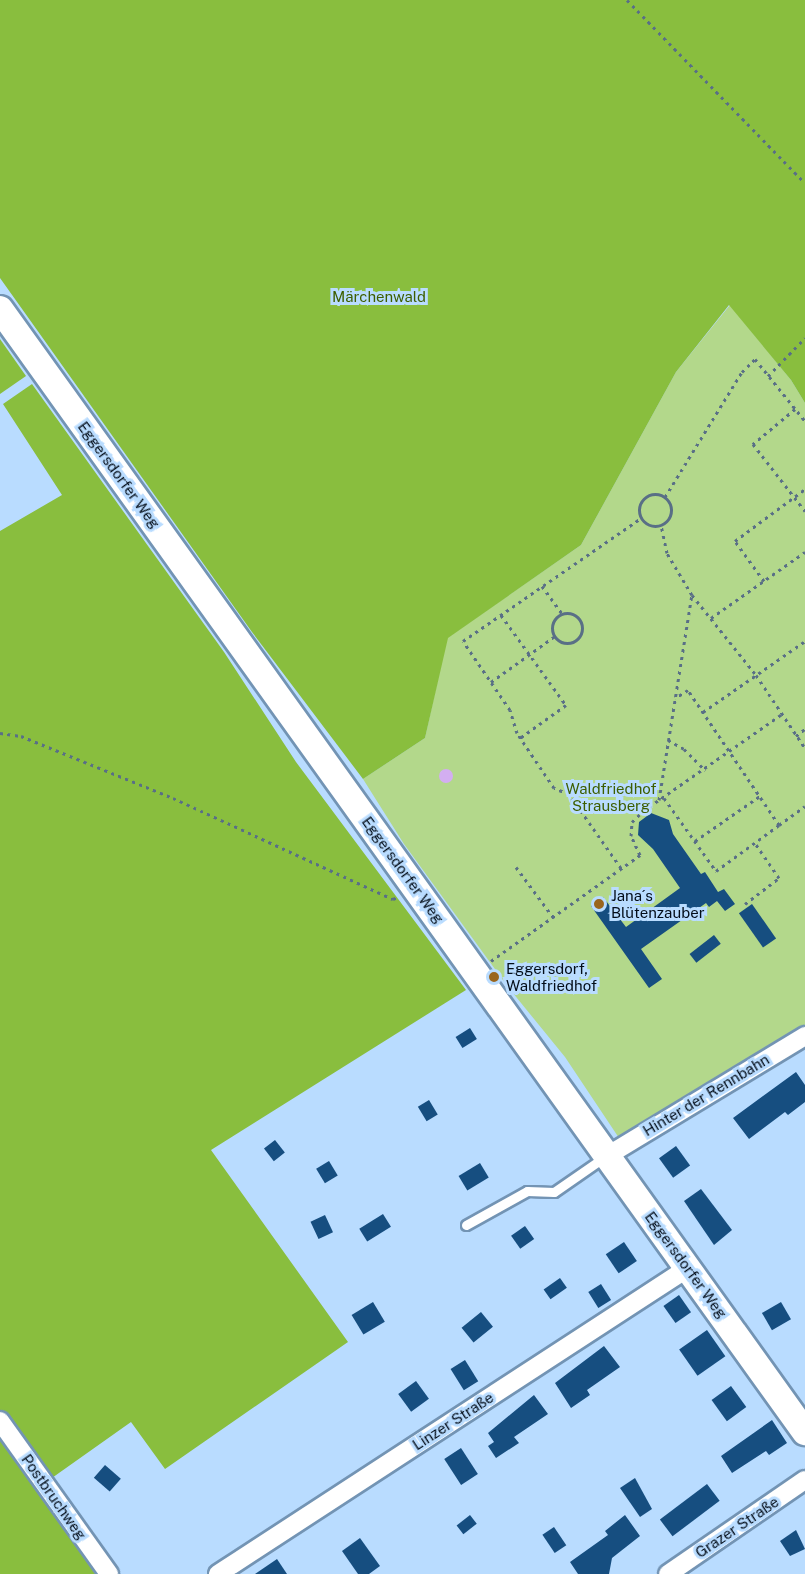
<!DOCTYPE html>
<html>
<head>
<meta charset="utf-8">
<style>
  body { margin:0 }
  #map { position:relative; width:805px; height:1574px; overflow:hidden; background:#b9dcff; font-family:"Public Sans",sans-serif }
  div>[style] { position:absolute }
  .green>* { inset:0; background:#b3d88b }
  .forest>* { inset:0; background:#89be3e }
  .water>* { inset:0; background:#d3aef1 }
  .round { border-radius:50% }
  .building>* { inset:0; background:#164e80; transform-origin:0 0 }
  .path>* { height:3px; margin-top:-1.5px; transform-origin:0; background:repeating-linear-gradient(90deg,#596f86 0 3px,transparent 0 7.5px) }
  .path>.ring { margin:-1.5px; padding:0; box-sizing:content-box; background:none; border:3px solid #596f86; border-radius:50% }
  .roads { filter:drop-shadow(2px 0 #7394b4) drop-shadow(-2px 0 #7394b4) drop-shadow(0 2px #7394b4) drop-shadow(0 -2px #7394b4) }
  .service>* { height:9px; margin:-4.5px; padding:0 4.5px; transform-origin:4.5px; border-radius:4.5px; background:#fff }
  .minor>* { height:18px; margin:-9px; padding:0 9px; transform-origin:9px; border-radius:9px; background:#fff }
  .secondary>* { height:26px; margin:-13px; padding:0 13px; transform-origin:13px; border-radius:13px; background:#fff }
  .dots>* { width:16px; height:16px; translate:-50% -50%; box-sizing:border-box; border:3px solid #b9dcff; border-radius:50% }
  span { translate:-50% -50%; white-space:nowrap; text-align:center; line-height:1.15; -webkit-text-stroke:6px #b9dcff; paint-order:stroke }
  .park-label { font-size:15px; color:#3d5e00 }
  .street-label { font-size:15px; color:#030d19 }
  .poi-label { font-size:15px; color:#030d19 }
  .left { translate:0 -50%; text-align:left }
</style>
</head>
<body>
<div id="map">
  <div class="green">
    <div style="clip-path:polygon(730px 305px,791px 380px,805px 403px,805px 1026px,619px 1138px,565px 1057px,508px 987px,404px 844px,363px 779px,425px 738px,447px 638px,581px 545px,676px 372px)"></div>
  </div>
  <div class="forest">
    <div style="clip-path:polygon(0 0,805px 0,805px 403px,791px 380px,729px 305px,676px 372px,581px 545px,448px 638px,425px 738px,363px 779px,252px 632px,0 278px)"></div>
    <div style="clip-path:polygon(0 339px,26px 376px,0 394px)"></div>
    <div style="clip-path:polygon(32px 384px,224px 652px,296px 762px,466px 990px,211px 1150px,348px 1342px,165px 1469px,131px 1422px,42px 1485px,106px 1574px,0 1574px,0 531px,62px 495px,3px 404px)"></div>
  </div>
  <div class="water">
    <div class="round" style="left:439px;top:769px;width:14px;height:14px"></div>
  </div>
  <div class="building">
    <div style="clip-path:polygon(651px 813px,669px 820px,673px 834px,701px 874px,705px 872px,718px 892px,724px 889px,735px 904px,725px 911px,717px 901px,709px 907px,706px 903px,641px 949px,662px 979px,649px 988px,591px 906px,603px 897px,626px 927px,680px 888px,653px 849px,638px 835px,639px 822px)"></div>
    <div style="left:752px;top:904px;width:42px;height:16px;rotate:55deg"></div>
    <div style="left:714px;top:935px;width:11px;height:31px;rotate:52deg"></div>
    <div style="left:470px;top:1028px;width:13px;height:17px;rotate:58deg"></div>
    <div style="clip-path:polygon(796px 1072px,805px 1085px,805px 1102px,788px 1115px,785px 1112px,749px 1139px,733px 1118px)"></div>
    <div style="left:429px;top:1100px;width:17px;height:13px;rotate:59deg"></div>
    <div style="left:275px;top:1140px;width:16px;height:14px;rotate:52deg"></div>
    <div style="left:676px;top:1146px;width:24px;height:21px;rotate:54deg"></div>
    <div style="left:329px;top:1161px;width:17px;height:15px;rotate:59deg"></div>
    <div style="left:480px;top:1163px;width:17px;height:25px;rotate:59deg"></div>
    <div style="clip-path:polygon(701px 1189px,732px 1230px,714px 1245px,684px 1201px)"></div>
    <div style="left:383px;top:1214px;width:15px;height:28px;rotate:58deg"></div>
    <div style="left:325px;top:1215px;width:19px;height:16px;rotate:65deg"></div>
    <div style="left:525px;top:1226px;width:16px;height:17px;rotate:55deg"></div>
    <div style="left:624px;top:1242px;width:23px;height:22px;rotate:56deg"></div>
    <div style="left:560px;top:1278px;width:12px;height:20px;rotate:55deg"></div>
    <div style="left:601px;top:1284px;width:19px;height:15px;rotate:58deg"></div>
    <div style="left:679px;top:1295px;width:21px;height:19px;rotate:55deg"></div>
    <div style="left:373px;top:1302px;width:23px;height:25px;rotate:59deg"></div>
    <div style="left:781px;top:1302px;width:20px;height:22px;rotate:60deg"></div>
    <div style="left:481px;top:1312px;width:19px;height:25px;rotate:51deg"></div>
    <div style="left:707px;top:1330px;width:32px;height:34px;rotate:55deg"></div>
    <div style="clip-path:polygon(604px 1346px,620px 1367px,587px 1390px,590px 1395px,571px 1408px,555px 1383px)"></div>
    <div style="left:465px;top:1360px;width:25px;height:17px;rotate:58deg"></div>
    <div style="left:416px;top:1381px;width:22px;height:22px;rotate:54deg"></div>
    <div style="left:731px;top:1386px;width:26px;height:24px;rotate:54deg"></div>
    <div style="clip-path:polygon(534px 1395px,548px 1414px,514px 1437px,519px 1443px,496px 1458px,488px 1446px,494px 1442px,488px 1433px)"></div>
    <div style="clip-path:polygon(772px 1420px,787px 1443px,769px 1455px,766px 1451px,732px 1473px,721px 1456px)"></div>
    <div style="left:461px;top:1448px;width:31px;height:20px;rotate:57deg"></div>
    <div style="left:105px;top:1465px;width:21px;height:17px;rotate:41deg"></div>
    <div style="clip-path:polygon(635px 1478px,652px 1509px,640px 1517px,620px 1488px)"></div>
    <div style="left:707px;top:1484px;width:21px;height:59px;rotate:53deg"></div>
    <div style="left:470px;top:1515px;width:11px;height:17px;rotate:52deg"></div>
    <div style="clip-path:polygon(625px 1515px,640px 1536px,612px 1558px,609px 1574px,578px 1574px,570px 1562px,608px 1535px,605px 1531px)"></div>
    <div style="left:554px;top:1527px;width:22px;height:14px;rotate:56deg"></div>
    <div style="clip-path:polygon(796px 1530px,805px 1549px,790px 1556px,780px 1541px)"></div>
    <div style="clip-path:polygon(360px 1538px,380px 1566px,369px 1574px,358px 1574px,342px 1551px)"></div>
    <div style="clip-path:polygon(277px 1559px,287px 1574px,255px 1574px)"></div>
  </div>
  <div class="path">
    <div style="left:627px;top:0;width:255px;rotate:45.8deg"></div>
    <div style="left:768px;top:376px;width:53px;rotate:-45.8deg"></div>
    <div style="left:795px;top:409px;width:55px;rotate:140.2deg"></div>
    <div style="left:753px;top:444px;width:85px;rotate:52.2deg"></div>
    <div class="ring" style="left:639px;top:494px;width:29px;height:29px"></div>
    <div style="left:665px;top:497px;width:147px;rotate:-58.4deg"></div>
    <div style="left:742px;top:372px;width:18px;rotate:-45deg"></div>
    <div style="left:755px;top:359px;width:80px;rotate:51.1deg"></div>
    <div style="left:764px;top:581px;width:49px;rotate:-125.9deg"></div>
    <div style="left:735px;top:541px;width:87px;rotate:-36.6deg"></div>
    <div style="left:542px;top:586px;width:34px;rotate:54deg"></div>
    <div style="left:692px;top:595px;width:102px;rotate:51.3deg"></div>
    <div style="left:756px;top:675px;width:88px;rotate:56.1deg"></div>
    <div class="ring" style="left:552px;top:613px;width:27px;height:27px"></div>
    <div style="left:501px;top:615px;width:111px;rotate:54.2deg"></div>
    <div style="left:566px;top:705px;width:57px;rotate:144.3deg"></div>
    <div style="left:711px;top:618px;width:115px;rotate:-35.1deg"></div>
    <div style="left:491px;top:682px;width:79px;rotate:-35.7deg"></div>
    <div style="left:703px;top:712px;width:124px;rotate:-34.8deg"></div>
    <div style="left:0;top:733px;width:21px;rotate:8deg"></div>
    <div style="left:21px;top:736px;width:164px;rotate:22.2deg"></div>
    <div style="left:173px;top:798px;width:242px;rotate:24.7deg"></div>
    <div style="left:393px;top:899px;width:5px;rotate:-22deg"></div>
    <div style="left:796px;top:736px;width:11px;rotate:-38deg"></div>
    <div style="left:668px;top:740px;width:18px;rotate:29deg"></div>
    <div style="left:684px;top:749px;width:30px;rotate:45deg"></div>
    <div style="left:664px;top:798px;width:90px;rotate:54.5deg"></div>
    <div style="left:716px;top:871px;width:78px;rotate:-36.1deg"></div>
    <div style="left:779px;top:825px;width:163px;rotate:-124deg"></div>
    <div style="left:688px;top:690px;width:15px;rotate:148deg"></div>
    <div style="left:659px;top:800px;width:208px;rotate:-80.9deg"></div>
    <div style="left:692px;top:595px;width:49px;rotate:-120.8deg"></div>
    <div style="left:667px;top:553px;width:30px;rotate:-102deg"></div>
    <div style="left:779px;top:825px;width:32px;rotate:-36deg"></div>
    <div style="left:695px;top:841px;width:79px;rotate:-34.7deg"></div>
    <div style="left:516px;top:867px;width:62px;rotate:53.5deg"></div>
    <div style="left:621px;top:868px;width:90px;rotate:-125.1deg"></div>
    <div style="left:569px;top:794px;width:16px;rotate:-158deg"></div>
    <div style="left:554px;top:788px;width:66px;rotate:-123.9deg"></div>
    <div style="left:517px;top:733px;width:24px;rotate:-107deg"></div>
    <div style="left:510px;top:710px;width:83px;rotate:-124.3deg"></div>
    <div style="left:463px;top:641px;width:216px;rotate:-34.6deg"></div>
    <div style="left:745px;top:904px;width:43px;rotate:-37.4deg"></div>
    <div style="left:779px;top:878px;width:42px;rotate:-124.4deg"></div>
    <div style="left:491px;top:961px;width:183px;rotate:-35.4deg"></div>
    <div style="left:640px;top:855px;width:21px;rotate:-115deg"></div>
    <div style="left:631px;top:836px;width:14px;rotate:-86deg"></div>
    <div style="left:632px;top:822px;width:16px;rotate:-45deg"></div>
    <div style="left:643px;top:811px;width:169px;rotate:-34.9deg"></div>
  </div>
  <div class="roads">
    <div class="service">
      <div style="left:466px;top:1225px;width:70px;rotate:-29.1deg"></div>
      <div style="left:527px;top:1191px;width:27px;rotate:2deg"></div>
      <div style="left:554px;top:1192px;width:63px;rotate:-34.7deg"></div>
    </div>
    <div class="minor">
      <div style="left:607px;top:1156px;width:232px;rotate:-31.2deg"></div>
      <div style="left:0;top:1421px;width:188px;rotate:54.5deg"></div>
      <div style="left:218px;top:1574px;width:561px;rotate:-33.07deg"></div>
      <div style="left:668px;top:1574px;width:166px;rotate:-34.5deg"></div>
    </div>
    <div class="secondary">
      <div style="left:0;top:309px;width:1382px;rotate:54.37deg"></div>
    </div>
  </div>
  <div class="dots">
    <div style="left:599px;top:904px;background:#9a651d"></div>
    <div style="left:494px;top:977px;background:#9a651d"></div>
  </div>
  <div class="park-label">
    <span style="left:379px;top:297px">Märchenwald</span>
    <span style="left:611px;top:797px">Waldfriedhof<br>Strausberg</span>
  </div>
  <div class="street-label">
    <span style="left:119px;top:475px;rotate:54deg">Eggersdorfer Weg</span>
    <span style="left:403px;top:870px;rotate:54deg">Eggersdorfer Weg</span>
    <span style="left:706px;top:1095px;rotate:-31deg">Hinter der Rennbahn</span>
    <span style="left:686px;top:1265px;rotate:54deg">Eggersdorfer Weg</span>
    <span style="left:453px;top:1421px;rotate:-33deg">Linzer Straße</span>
    <span style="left:54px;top:1497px;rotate:55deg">Postbruchweg</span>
    <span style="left:737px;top:1527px;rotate:-34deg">Grazer Straße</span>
  </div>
  <div class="poi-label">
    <span class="left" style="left:611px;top:904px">Jana´s<br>Blütenzauber</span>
    <span class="left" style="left:506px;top:977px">Eggersdorf,<br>Waldfriedhof</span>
  </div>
</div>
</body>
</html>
